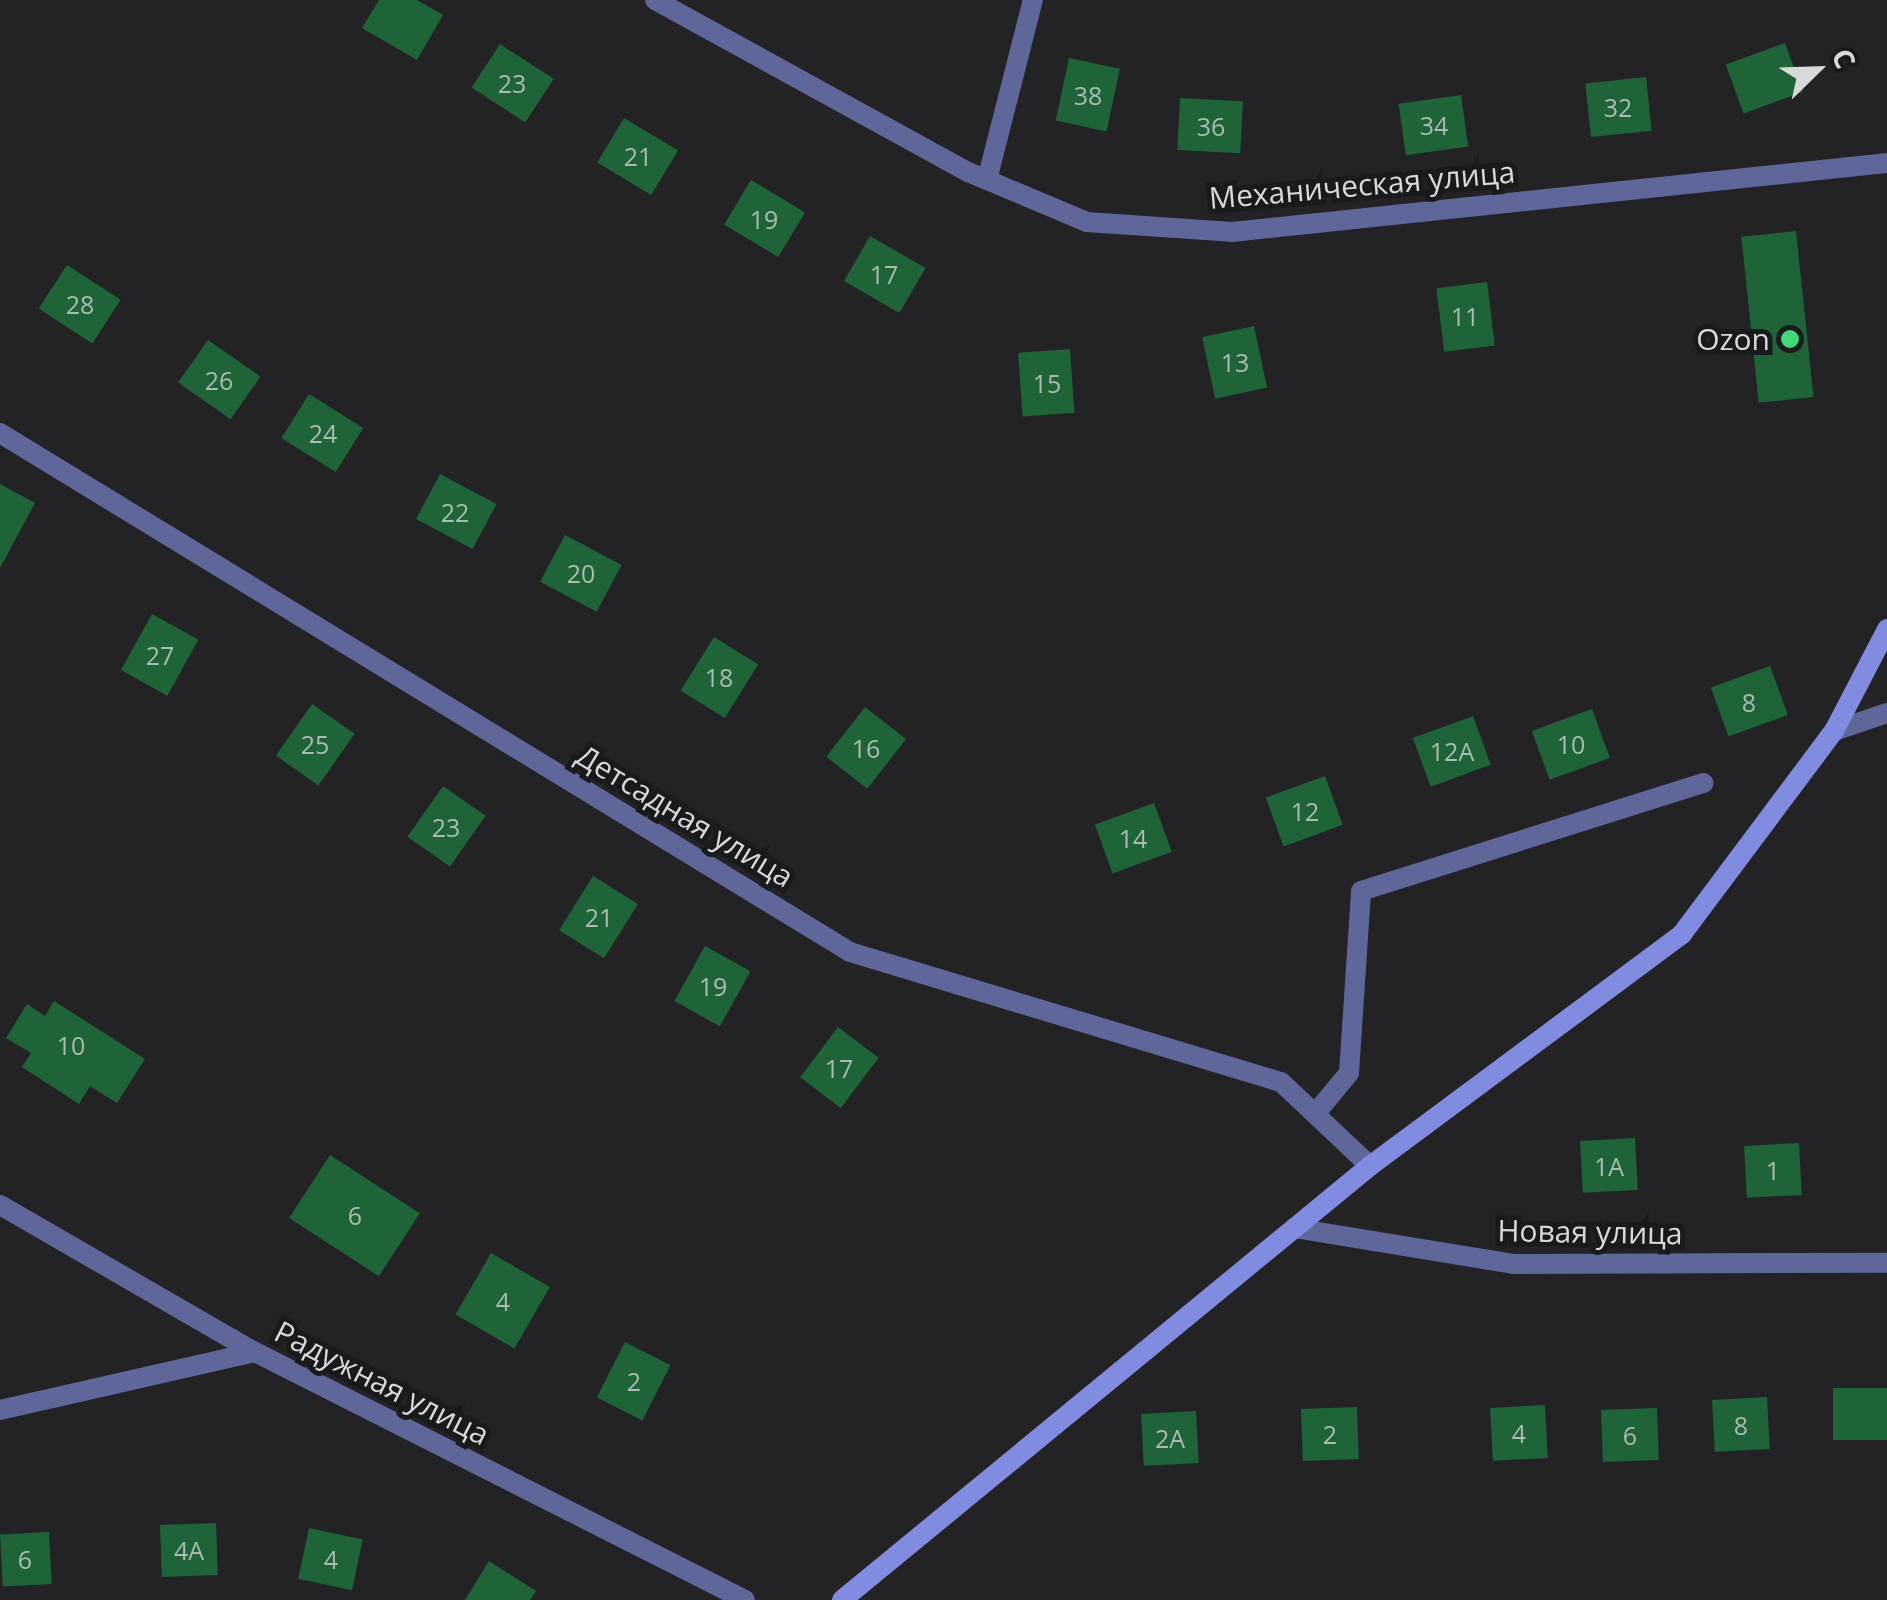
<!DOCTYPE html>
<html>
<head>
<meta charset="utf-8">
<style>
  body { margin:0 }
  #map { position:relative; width:1887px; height:1600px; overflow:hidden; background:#232325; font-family:"Open Sans",sans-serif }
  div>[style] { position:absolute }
  .building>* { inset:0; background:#1f6438; transform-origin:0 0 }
  .lane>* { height:20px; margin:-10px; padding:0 10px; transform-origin:10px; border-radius:10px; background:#5f669a }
  .street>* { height:20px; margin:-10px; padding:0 10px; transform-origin:10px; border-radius:10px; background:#5f669a }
  .secondary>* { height:20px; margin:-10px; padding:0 10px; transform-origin:10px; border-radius:10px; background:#818bdf }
  .dots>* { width:28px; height:28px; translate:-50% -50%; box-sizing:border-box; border:5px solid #191a1c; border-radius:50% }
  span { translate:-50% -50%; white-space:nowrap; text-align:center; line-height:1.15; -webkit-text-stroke:10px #191a1c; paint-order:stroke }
  .number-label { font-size:25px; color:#aabcb2 }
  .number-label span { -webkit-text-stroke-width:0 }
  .street-label { font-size:30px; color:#d9d9db }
  .poi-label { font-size:30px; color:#d9d9db }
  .right { translate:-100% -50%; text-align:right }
  .north { position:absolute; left:1767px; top:20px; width:100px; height:100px; -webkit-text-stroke:8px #191a1c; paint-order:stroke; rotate:67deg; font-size:28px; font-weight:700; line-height:40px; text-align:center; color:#d9d9db }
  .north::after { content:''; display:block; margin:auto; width:35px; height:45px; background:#d9d9db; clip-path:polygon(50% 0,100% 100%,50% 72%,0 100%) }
</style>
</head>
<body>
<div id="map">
  <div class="building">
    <div style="clip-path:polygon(379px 0,417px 0,443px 15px,417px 60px,362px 28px)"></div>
    <div style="left:1785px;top:43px;width:52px;height:63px;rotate:70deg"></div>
    <div style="left:500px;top:44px;width:64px;height:52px;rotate:33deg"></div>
    <div style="left:1069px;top:58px;width:52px;height:64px;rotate:12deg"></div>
    <div style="left:1646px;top:77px;width:54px;height:61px;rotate:84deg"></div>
    <div style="left:1461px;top:95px;width:52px;height:63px;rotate:82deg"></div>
    <div style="left:1180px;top:98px;width:63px;height:52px;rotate:3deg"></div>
    <div style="left:624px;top:118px;width:63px;height:52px;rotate:31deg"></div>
    <div style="left:751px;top:180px;width:63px;height:52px;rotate:31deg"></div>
    <div style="left:1796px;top:231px;width:167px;height:55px;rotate:84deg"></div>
    <div style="left:870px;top:236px;width:64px;height:52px;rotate:30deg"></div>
    <div style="left:67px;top:265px;width:64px;height:52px;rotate:33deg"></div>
    <div style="left:1487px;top:282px;width:64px;height:51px;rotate:83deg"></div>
    <div style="left:1254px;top:326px;width:63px;height:53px;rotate:78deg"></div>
    <div style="left:208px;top:340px;width:64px;height:52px;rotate:35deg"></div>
    <div style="left:1070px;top:349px;width:64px;height:52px;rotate:86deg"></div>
    <div style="left:309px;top:394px;width:64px;height:52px;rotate:32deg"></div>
    <div style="left:440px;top:474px;width:64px;height:51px;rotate:28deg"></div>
    <div style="clip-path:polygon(0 484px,35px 503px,0 568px)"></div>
    <div style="left:565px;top:535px;width:64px;height:53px;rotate:28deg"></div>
    <div style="left:152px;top:614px;width:53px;height:64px;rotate:29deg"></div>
    <div style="left:714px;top:637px;width:52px;height:63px;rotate:32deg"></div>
    <div style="left:1770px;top:666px;width:52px;height:63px;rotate:70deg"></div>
    <div style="left:312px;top:704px;width:52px;height:63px;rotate:35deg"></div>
    <div style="left:865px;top:707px;width:52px;height:63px;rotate:38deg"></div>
    <div style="left:1592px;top:709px;width:52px;height:64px;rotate:70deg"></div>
    <div style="left:1473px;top:716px;width:52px;height:64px;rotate:70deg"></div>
    <div style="left:1325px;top:776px;width:52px;height:63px;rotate:70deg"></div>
    <div style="left:443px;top:786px;width:52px;height:62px;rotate:35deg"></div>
    <div style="left:1154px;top:803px;width:52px;height:63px;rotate:70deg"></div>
    <div style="left:593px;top:876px;width:53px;height:64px;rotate:32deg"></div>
    <div style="left:705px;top:946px;width:52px;height:63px;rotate:29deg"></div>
    <div style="clip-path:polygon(54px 1001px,145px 1059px,117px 1103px,90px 1086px,79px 1104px,22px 1067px,31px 1053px,6px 1038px,27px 1004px,45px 1016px)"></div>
    <div style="left:838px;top:1027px;width:51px;height:63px;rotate:37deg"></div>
    <div style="left:1635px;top:1138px;width:52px;height:55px;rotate:87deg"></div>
    <div style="left:1799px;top:1143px;width:52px;height:55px;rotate:87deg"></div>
    <div style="left:330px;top:1155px;width:107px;height:75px;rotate:33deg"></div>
    <div style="left:491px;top:1253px;width:68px;height:71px;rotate:30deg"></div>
    <div style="left:625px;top:1342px;width:51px;height:62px;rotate:27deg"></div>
    <div style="left:1887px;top:1388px;width:52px;height:54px;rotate:90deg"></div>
    <div style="left:1767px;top:1397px;width:52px;height:55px;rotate:87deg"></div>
    <div style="left:1545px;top:1405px;width:53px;height:55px;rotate:87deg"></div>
    <div style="left:1357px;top:1407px;width:52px;height:56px;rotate:88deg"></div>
    <div style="left:1657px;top:1408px;width:52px;height:56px;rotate:88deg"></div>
    <div style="left:1196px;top:1411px;width:52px;height:55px;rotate:87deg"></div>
    <div style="left:216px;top:1523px;width:52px;height:56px;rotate:88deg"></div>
    <div style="left:309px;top:1528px;width:55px;height:52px;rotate:12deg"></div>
    <div style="left:49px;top:1532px;width:52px;height:49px;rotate:87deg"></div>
    <div style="clip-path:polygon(489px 1561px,536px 1591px,530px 1600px,465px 1600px)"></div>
  </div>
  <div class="lane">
    <div style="left:987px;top:180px;width:186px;rotate:-75.7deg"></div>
    <div style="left:1315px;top:1114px;width:53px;rotate:-50.3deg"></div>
    <div style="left:1349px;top:1073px;width:182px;rotate:-86.2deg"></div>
    <div style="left:1361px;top:891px;width:359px;rotate:-17.5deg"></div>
  </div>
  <div class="street">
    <div style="left:655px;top:0;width:357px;rotate:28.8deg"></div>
    <div style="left:968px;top:172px;width:129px;rotate:22.8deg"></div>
    <div style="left:1087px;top:222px;width:145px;rotate:3.9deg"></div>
    <div style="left:1232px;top:232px;width:659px;rotate:-6.01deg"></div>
    <div style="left:0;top:433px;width:996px;rotate:31.41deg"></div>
    <div style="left:850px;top:952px;width:450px;rotate:16.8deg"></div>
    <div style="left:1281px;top:1082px;width:122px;rotate:43.3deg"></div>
    <div style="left:1834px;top:731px;width:56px;rotate:-18.8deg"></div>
    <div style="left:0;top:1205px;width:294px;rotate:30deg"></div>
    <div style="left:255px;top:1352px;width:549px;rotate:26.84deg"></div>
    <div style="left:1294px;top:1228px;width:222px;rotate:9.3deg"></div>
    <div style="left:1513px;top:1264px;width:374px;rotate:-0.2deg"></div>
    <div style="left:0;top:1410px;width:262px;rotate:-12.8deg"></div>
  </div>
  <div class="secondary">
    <div style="left:842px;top:1600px;width:683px;rotate:-39.42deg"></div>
    <div style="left:1370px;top:1166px;width:389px;rotate:-36.6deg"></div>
    <div style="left:1682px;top:934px;width:254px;rotate:-53.2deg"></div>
    <div style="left:1834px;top:731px;width:115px;rotate:-62.5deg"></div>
  </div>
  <div class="dots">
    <div style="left:1790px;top:339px;background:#43d77b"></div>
  </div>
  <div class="number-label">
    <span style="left:512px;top:83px">23</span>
    <span style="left:1088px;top:95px">38</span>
    <span style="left:1618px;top:107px">32</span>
    <span style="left:1434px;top:125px">34</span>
    <span style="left:1211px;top:126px">36</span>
    <span style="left:638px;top:156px">21</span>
    <span style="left:764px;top:219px">19</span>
    <span style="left:884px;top:274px">17</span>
    <span style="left:80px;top:304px">28</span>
    <span style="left:1465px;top:316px">11</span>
    <span style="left:1235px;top:362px">13</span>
    <span style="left:219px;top:380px">26</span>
    <span style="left:1047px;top:383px">15</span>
    <span style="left:323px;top:433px">24</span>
    <span style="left:455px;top:512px">22</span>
    <span style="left:581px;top:573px">20</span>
    <span style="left:160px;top:655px">27</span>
    <span style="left:719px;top:677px">18</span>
    <span style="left:1749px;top:702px">8</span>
    <span style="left:315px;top:744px">25</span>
    <span style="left:1571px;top:744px">10</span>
    <span style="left:866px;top:748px">16</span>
    <span style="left:1452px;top:751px">12А</span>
    <span style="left:1305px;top:811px">12</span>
    <span style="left:446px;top:827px">23</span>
    <span style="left:1133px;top:838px">14</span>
    <span style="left:599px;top:917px">21</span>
    <span style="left:713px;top:986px">19</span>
    <span style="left:71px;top:1045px">10</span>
    <span style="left:839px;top:1068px">17</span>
    <span style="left:1609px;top:1166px">1А</span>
    <span style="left:1773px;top:1170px">1</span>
    <span style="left:355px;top:1215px">6</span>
    <span style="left:503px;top:1301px">4</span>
    <span style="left:634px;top:1381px">2</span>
    <span style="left:1741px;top:1425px">8</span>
    <span style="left:1519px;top:1433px">4</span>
    <span style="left:1330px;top:1434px">2</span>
    <span style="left:1630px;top:1435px">6</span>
    <span style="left:1170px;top:1438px">2А</span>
    <span style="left:189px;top:1550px">4А</span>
    <span style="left:25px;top:1559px">6</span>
    <span style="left:331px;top:1559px">4</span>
  </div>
  <div class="street-label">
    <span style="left:1362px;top:185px;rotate:-5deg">Механическая улица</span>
    <span style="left:685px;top:816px;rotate:31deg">Детсадная улица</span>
    <span style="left:1590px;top:1232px;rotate:1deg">Новая улица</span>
    <span style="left:382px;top:1383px;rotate:27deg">Радужная улица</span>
  </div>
  <div class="poi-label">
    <span class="right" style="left:1770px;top:339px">Ozon</span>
  </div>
  <div class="north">С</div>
</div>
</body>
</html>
